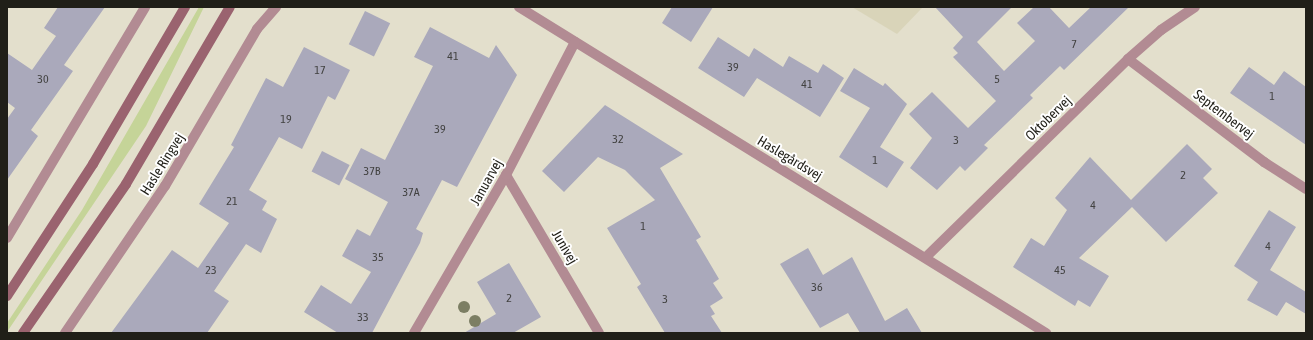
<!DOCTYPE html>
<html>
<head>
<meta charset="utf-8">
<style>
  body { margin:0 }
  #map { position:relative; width:1313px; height:340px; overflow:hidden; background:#e3dfcc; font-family:"Asap Condensed",sans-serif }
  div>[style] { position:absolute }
  .built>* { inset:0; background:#d9d4b9 }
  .green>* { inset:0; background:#c5d498 }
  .building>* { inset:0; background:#aaa9bb; transform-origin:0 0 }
  .street>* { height:10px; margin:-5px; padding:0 5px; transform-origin:5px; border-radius:5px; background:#b28b93 }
  .secondary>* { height:10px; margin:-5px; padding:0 5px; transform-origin:5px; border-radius:5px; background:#9a636f }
  .trees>* { width:12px; height:12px; margin:-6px; border-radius:50%; background:#7c7e63 }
  span { translate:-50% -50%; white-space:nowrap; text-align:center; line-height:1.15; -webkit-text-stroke:4px #fff; paint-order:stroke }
  .number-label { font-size:12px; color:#424241 }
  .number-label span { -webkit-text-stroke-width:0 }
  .street-label { font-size:14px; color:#201f18 }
  .frame { position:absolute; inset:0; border:8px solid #201f18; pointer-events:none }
</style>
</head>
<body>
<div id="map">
  <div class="built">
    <div style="clip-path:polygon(852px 7px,923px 7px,897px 34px)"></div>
  </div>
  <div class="green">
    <div style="clip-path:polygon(199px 7px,204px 7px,146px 126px,7px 332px,7px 323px,82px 210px)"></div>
  </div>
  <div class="building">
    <div style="clip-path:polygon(58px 7px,105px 7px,64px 65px,73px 71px,31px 130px,38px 136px,7px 180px,7px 119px,15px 108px,7px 102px,7px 53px,32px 70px,56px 36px,44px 28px)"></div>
    <div style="clip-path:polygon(672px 7px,713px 7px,691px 42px,662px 23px)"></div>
    <div style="clip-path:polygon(935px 7px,1012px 7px,977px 42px,1004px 71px,1035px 41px,1017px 23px,1034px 7px,1049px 7px,1069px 28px,1091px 7px,1129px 7px,1064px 70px,1060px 66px,1030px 95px,1033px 98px,984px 145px,988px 148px,965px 171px,960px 166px,937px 190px,910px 168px,932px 138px,909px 114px,932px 92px,968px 128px,996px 101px,953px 57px,958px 53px,953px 48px,963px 37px)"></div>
    <div style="left:365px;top:11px;width:28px;height:37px;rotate:26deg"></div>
    <div style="clip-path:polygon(430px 27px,489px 58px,496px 45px,517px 75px,457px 187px,442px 180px,416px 229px,423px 233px,420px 243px,372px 333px,338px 333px,304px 312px,321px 285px,351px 304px,371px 272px,342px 256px,357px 229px,370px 236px,388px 202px,345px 179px,361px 148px,385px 160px,433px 66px,414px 57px)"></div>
    <div style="clip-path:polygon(718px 37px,749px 57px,754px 48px,783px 67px,789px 56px,818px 73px,823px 64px,844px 78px,820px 117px,757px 78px,744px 97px,698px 68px)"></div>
    <div style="clip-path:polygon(304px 47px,350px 70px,335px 100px,328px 96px,302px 149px,279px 137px,249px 190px,267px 201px,262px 210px,277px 219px,261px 253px,246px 244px,214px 291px,229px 301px,207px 333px,111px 333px,172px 250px,198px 268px,229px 223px,199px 204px,234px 147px,231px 145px,266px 78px,283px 87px)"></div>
    <div style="clip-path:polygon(1249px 67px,1274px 85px,1284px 71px,1306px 87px,1306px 145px,1230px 93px)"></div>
    <div style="clip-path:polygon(854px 68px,883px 86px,885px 83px,907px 104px,880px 147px,904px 162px,887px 188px,839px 157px,870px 108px,840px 91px)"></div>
    <div style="clip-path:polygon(605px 105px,683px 154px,660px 168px,701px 237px,696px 240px,719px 279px,713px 283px,723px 298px,710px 306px,715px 314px,711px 316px,722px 333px,665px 333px,637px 287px,641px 284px,607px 228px,655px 200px,625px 170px,598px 157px,564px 192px,542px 171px)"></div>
    <div style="clip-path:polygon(1187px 144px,1212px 169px,1203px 178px,1218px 193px,1166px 242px,1132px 207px,1079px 258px,1109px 276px,1090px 307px,1078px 300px,1075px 306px,1013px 267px,1031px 238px,1044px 246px,1067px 210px,1055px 198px,1090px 157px,1131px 200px)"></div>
    <div style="left:322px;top:151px;width:31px;height:23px;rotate:27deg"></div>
    <div style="clip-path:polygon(1269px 210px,1296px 227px,1270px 270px,1306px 292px,1306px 314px,1286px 302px,1277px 316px,1247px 300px,1258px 282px,1234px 266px)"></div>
    <div style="clip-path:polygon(808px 248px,823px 275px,852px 257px,885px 321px,907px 308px,922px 333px,860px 333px,848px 313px,820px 328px,780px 264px)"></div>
    <div style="clip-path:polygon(509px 263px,541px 317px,513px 333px,464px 333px,496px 314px,477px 282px)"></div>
  </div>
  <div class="street">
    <div style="left:519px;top:7px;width:620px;rotate:31.74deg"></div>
    <div style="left:1128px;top:59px;width:171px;rotate:37.1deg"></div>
    <div style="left:1264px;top:162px;width:50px;rotate:32.7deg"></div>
    <div style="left:506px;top:175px;width:183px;rotate:59.5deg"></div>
    <div style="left:7px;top:238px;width:269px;rotate:-59.1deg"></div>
    <div style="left:926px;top:257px;width:283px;rotate:-44.4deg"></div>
    <div style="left:1128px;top:59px;width:44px;rotate:-41.3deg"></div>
    <div style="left:1161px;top:30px;width:41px;rotate:-34.1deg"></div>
    <div style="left:65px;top:333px;width:178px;rotate:-55.8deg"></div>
    <div style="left:165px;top:186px;width:182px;rotate:-59.6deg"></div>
    <div style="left:257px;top:29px;width:29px;rotate:-49deg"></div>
    <div style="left:414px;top:333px;width:183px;rotate:-59.8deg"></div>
    <div style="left:506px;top:175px;width:150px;rotate:-62.6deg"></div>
  </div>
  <div class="secondary">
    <div style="left:7px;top:296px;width:158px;rotate:-56.9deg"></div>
    <div style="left:93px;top:164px;width:182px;rotate:-59.6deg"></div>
    <div style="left:23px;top:333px;width:181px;rotate:-55.3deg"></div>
    <div style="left:126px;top:184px;width:205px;rotate:-59.6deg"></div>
  </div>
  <div class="trees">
    <div style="left:464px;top:307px"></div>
    <div style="left:475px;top:321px"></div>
  </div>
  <div class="number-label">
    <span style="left:1074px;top:45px">7</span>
    <span style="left:453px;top:57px">41</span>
    <span style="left:733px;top:68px">39</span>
    <span style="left:320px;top:71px">17</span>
    <span style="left:43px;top:80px">30</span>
    <span style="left:997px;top:80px">5</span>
    <span style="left:807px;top:85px">41</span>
    <span style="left:1272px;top:97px">1</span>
    <span style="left:286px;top:120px">19</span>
    <span style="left:440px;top:130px">39</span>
    <span style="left:618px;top:140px">32</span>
    <span style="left:956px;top:141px">3</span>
    <span style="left:875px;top:161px">1</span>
    <span style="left:372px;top:172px">37B</span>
    <span style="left:1183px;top:176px">2</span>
    <span style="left:411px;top:193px">37A</span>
    <span style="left:232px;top:202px">21</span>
    <span style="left:1093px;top:206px">4</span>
    <span style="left:643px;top:227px">1</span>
    <span style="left:1268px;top:247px">4</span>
    <span style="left:378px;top:258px">35</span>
    <span style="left:211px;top:271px">23</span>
    <span style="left:1060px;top:271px">45</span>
    <span style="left:817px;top:288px">36</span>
    <span style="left:509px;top:299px">2</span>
    <span style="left:665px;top:300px">3</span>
    <span style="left:363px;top:318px">33</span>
  </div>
  <div class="street-label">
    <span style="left:1224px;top:114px;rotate:37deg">Septembervej</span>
    <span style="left:1048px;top:118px;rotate:-44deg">Oktobervej</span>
    <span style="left:790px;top:158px;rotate:31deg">Haslegårdsvej</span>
    <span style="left:162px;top:164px;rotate:-58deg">Hasle Ringvej</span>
    <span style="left:486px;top:182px;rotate:-61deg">Januarvej</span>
    <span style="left:565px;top:247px;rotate:60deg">Junivej</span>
  </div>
  <div class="frame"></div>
</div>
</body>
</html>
